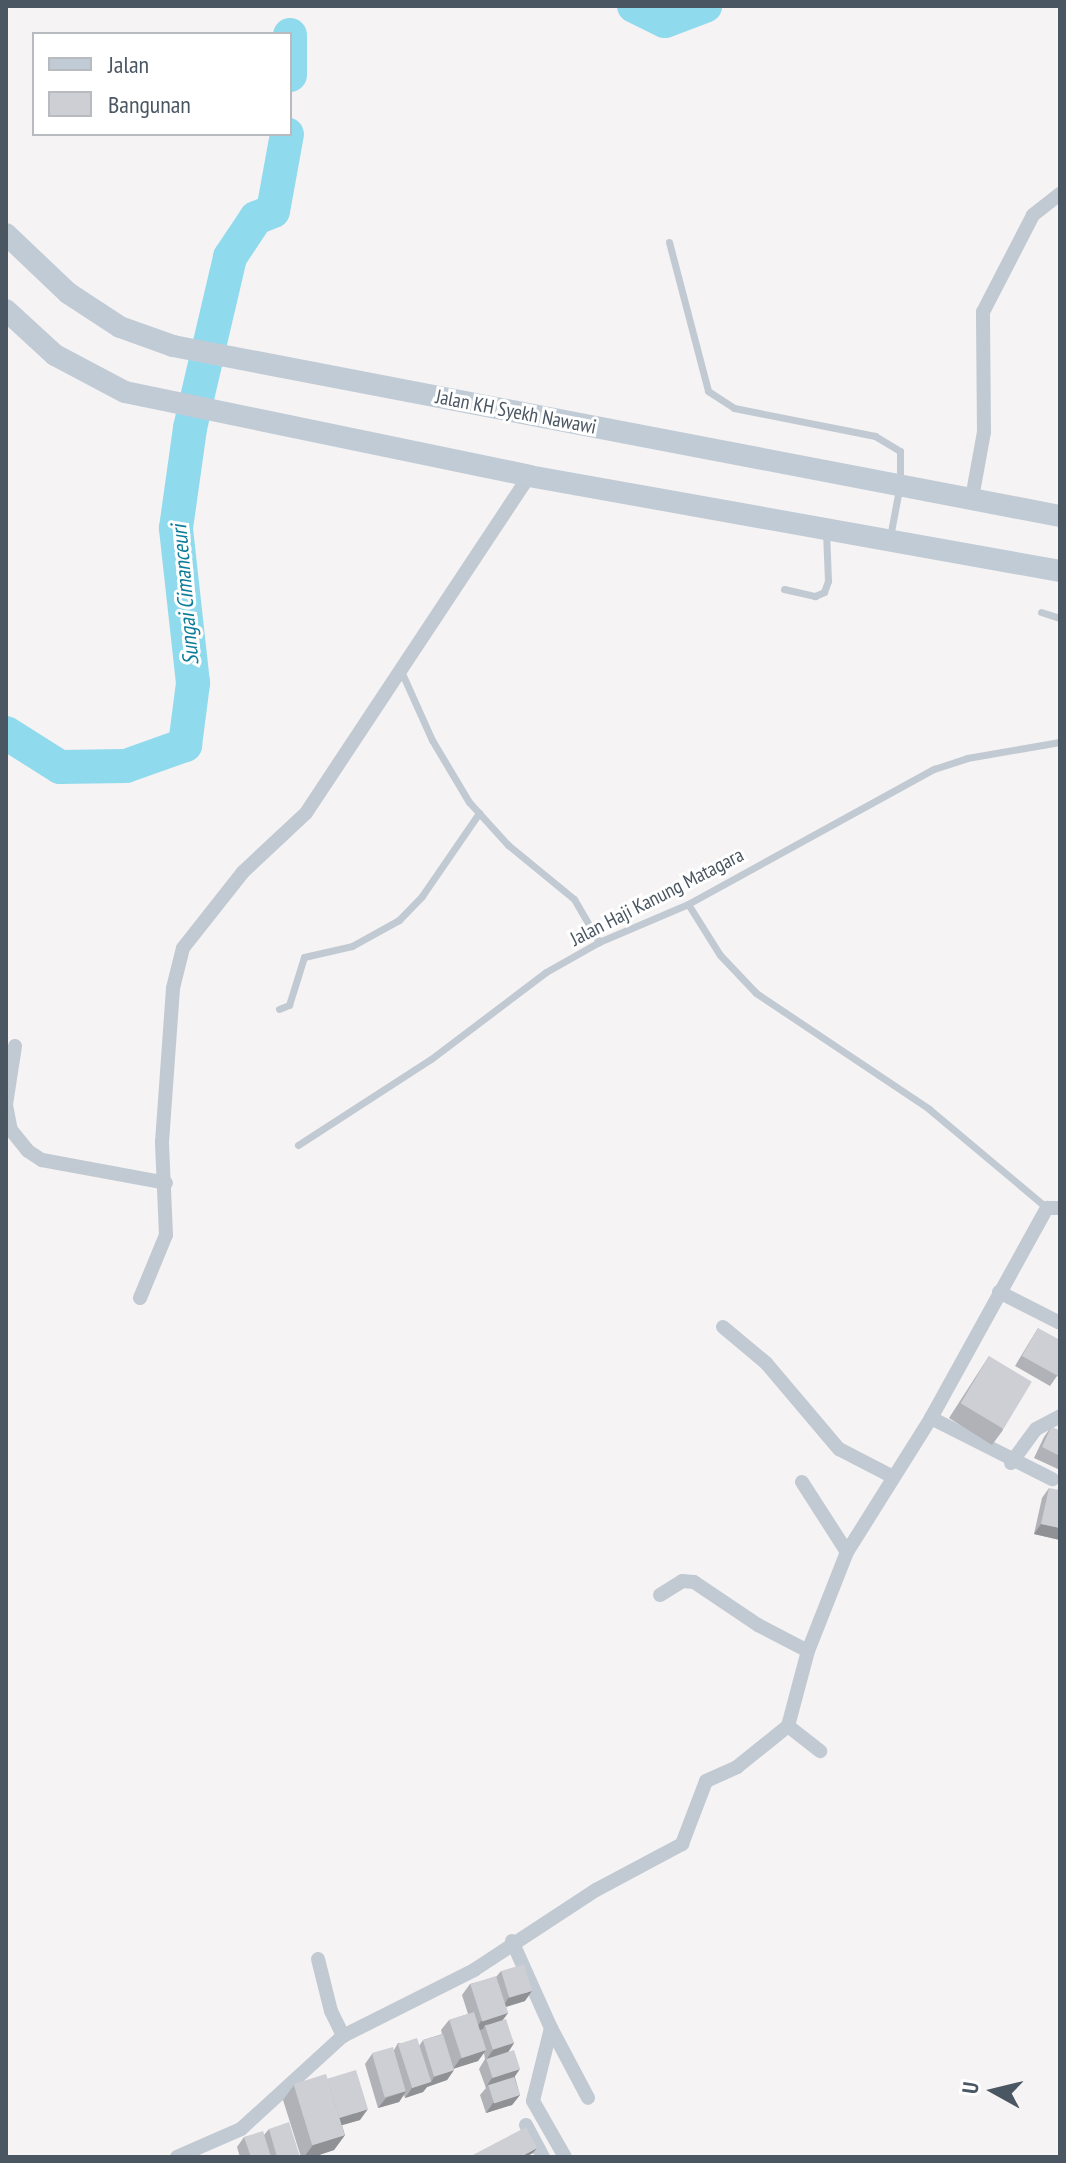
<!DOCTYPE html>
<html>
<head>
<meta charset="utf-8">
<style>
  body { margin:0 }
  #map { position:relative; width:1066px; height:2163px; overflow:hidden; background:#f5f3f3; font-family:"PT Sans Narrow",sans-serif }
  div>[style] { position:absolute }
  .river>* { height:34px; margin:-17px; padding:0 17px; transform-origin:17px; border-radius:17px; background:#90daee }
  .lane>* { height:7px; margin:-3.5px; padding:0 3.5px; transform-origin:3.5px; border-radius:3.5px; background:#c1cad2 }
  .street>* { height:14px; margin:-7px; padding:0 7px; transform-origin:7px; border-radius:7px; background:#c1cad2 }
  .secondary>* { height:22px; margin:-11px; padding:0 11px; transform-origin:11px; border-radius:11px; background:#c1cbd6 }
  .wall>* { inset:0; background:#b0b2b7 }
  .shaded-wall>* { inset:0; background:#909195 }
  .building>* { inset:0; background:#cdcfd5; transform-origin:0 0 }
  span { translate:-50% -50%; white-space:nowrap; text-align:center; line-height:1.15; -webkit-text-stroke:6px #fff; paint-order:stroke }
  .street-label { font-size:20px; color:#4a5661 }
  .water-label { font-size:22px; color:#0c7c9b; font-style:italic }
  .frame { position:absolute; inset:0; border:8px solid #4a5661; pointer-events:none }
  .legend { position:absolute; left:32px; top:32px; width:260px; height:104px; box-sizing:border-box; background:#fff; border:2px solid #b7bbc0; margin:0; padding:10px 14px; list-style:none; font-size:24px; color:#4a5661 }
  .legend li { display:flex; align-items:center; gap:16px; height:40px }
  .legend b { width:40px; border:2px solid #b7bbc0 }
  .north { position:absolute; left:954px; top:2051px; width:80px; height:80px; -webkit-text-stroke:6px #fff; paint-order:stroke; rotate:278deg; font-size:22px; font-weight:700; line-height:32px; text-align:center; color:#4a5661 }
  .north::after { content:''; display:block; margin:auto; width:28px; height:36px; background:#4a5661; clip-path:polygon(50% 0,100% 100%,50% 72%,0 100%) }
</style>
</head>
<body>
<div id="map">
  <div class="river">
    <div style="left:634px;top:6px;width:34px;rotate:26deg"></div>
    <div style="left:665px;top:21px;width:43px;rotate:-20.6deg"></div>
    <div style="left:290px;top:35px;width:40px;rotate:90deg"></div>
    <div style="left:6px;top:733px;width:64px;rotate:32.2deg"></div>
    <div style="left:60px;top:767px;width:66px;rotate:-0.9deg"></div>
    <div style="left:126px;top:766px;width:63px;rotate:-19.6deg"></div>
    <div style="left:185px;top:745px;width:63px;rotate:-82.6deg"></div>
    <div style="left:193px;top:683px;width:156px;rotate:-96.3deg"></div>
    <div style="left:176px;top:528px;width:101px;rotate:-82deg"></div>
    <div style="left:190px;top:428px;width:176px;rotate:-76.8deg"></div>
    <div style="left:230px;top:257px;width:47px;rotate:-56.3deg"></div>
    <div style="left:256px;top:218px;width:18px;rotate:-22deg"></div>
    <div style="left:273px;top:211px;width:78px;rotate:-79.7deg"></div>
  </div>
  <div class="lane">
    <div style="left:669px;top:242px;width:154px;rotate:75.3deg"></div>
    <div style="left:708px;top:391px;width:31px;rotate:33deg"></div>
    <div style="left:734px;top:408px;width:144px;rotate:11.2deg"></div>
    <div style="left:875px;top:436px;width:29px;rotate:31deg"></div>
    <div style="left:900px;top:451px;width:33px;rotate:90deg"></div>
    <div style="left:900px;top:484px;width:54px;rotate:100.7deg"></div>
    <div style="left:784px;top:589px;width:32px;rotate:13deg"></div>
    <div style="left:815px;top:596px;width:10px;rotate:-24deg"></div>
    <div style="left:824px;top:592px;width:12px;rotate:-70deg"></div>
    <div style="left:828px;top:581px;width:50px;rotate:-92.3deg"></div>
    <div style="left:1041px;top:612px;width:20px;rotate:18deg"></div>
    <div style="left:401px;top:671px;width:76px;rotate:65.8deg"></div>
    <div style="left:432px;top:740px;width:72px;rotate:59.2deg"></div>
    <div style="left:469px;top:802px;width:58px;rotate:47.8deg"></div>
    <div style="left:508px;top:845px;width:85px;rotate:39.3deg"></div>
    <div style="left:574px;top:899px;width:50px;rotate:59.8deg"></div>
    <div style="left:688px;top:904px;width:60px;rotate:57.9deg"></div>
    <div style="left:720px;top:955px;width:52px;rotate:46.5deg"></div>
    <div style="left:756px;top:993px;width:208px;rotate:33.8deg"></div>
    <div style="left:929px;top:1109px;width:154px;rotate:40deg"></div>
    <div style="left:279px;top:1009px;width:11px;rotate:-22deg"></div>
    <div style="left:289px;top:1005px;width:50px;rotate:-72.6deg"></div>
    <div style="left:304px;top:957px;width:49px;rotate:-12.9deg"></div>
    <div style="left:352px;top:946px;width:54px;rotate:-29deg"></div>
    <div style="left:399px;top:920px;width:33px;rotate:-46deg"></div>
    <div style="left:422px;top:896px;width:101px;rotate:-55.5deg"></div>
    <div style="left:298px;top:1145px;width:158px;rotate:-32.9deg"></div>
    <div style="left:431px;top:1059px;width:144px;rotate:-37.1deg"></div>
    <div style="left:546px;top:972px;width:61px;rotate:-29.5deg"></div>
    <div style="left:599px;top:942px;width:97px;rotate:-23.1deg"></div>
    <div style="left:688px;top:904px;width:281px;rotate:-28.8deg"></div>
    <div style="left:934px;top:769px;width:35px;rotate:-18deg"></div>
    <div style="left:967px;top:758px;width:94px;rotate:-9.8deg"></div>
  </div>
  <div class="street">
    <div style="left:972px;top:498px;width:67px;rotate:-79.7deg"></div>
    <div style="left:984px;top:432px;width:120px;rotate:-90.5deg"></div>
    <div style="left:983px;top:312px;width:109px;rotate:-62.7deg"></div>
    <div style="left:1033px;top:215px;width:34px;rotate:-38deg"></div>
    <div style="left:15px;top:1046px;width:60px;rotate:98.7deg"></div>
    <div style="left:6px;top:1105px;width:25px;rotate:79deg"></div>
    <div style="left:11px;top:1130px;width:27px;rotate:51deg"></div>
    <div style="left:28px;top:1151px;width:17px;rotate:33deg"></div>
    <div style="left:42px;top:1160px;width:126px;rotate:10.5deg"></div>
    <div style="left:999px;top:1292px;width:68px;rotate:26.9deg"></div>
    <div style="left:140px;top:1298px;width:68px;rotate:-67.6deg"></div>
    <div style="left:166px;top:1235px;width:93px;rotate:-92.5deg"></div>
    <div style="left:162px;top:1142px;width:154px;rotate:-85.9deg"></div>
    <div style="left:173px;top:988px;width:41px;rotate:-76deg"></div>
    <div style="left:183px;top:948px;width:97px;rotate:-51.7deg"></div>
    <div style="left:243px;top:872px;width:86px;rotate:-43.1deg"></div>
    <div style="left:306px;top:813px;width:404px;rotate:-56.5deg"></div>
    <div style="left:723px;top:1327px;width:56px;rotate:39.9deg"></div>
    <div style="left:766px;top:1363px;width:113px;rotate:49.7deg"></div>
    <div style="left:839px;top:1449px;width:61px;rotate:27.4deg"></div>
    <div style="left:931px;top:1418px;width:136px;rotate:26.8deg"></div>
    <div style="left:1011px;top:1463px;width:42px;rotate:-53.7deg"></div>
    <div style="left:1036px;top:1429px;width:27px;rotate:-28deg"></div>
    <div style="left:802px;top:1482px;width:83px;rotate:57.3deg"></div>
    <div style="left:660px;top:1595px;width:26px;rotate:-32deg"></div>
    <div style="left:682px;top:1581px;width:12px;rotate:5deg"></div>
    <div style="left:694px;top:1582px;width:77px;rotate:33.9deg"></div>
    <div style="left:758px;top:1625px;width:56px;rotate:27.5deg"></div>
    <div style="left:788px;top:1726px;width:41px;rotate:38deg"></div>
    <div style="left:512px;top:1941px;width:95px;rotate:65.9deg"></div>
    <div style="left:551px;top:2028px;width:75px;rotate:103.9deg"></div>
    <div style="left:533px;top:2101px;width:64px;rotate:60.3deg"></div>
    <div style="left:318px;top:1959px;width:54px;rotate:76deg"></div>
    <div style="left:331px;top:2011px;width:28px;rotate:64deg"></div>
    <div style="left:551px;top:2028px;width:79px;rotate:62.1deg"></div>
    <div style="left:526px;top:2125px;width:36px;rotate:62deg"></div>
    <div style="left:177px;top:2157px;width:70px;rotate:-23.6deg"></div>
    <div style="left:241px;top:2129px;width:138px;rotate:-42.4deg"></div>
    <div style="left:343px;top:2036px;width:147px;rotate:-26.7deg"></div>
    <div style="left:474px;top:1970px;width:146px;rotate:-33.3deg"></div>
    <div style="left:596px;top:1890px;width:98px;rotate:-28.1deg"></div>
    <div style="left:682px;top:1844px;width:67px;rotate:-69.1deg"></div>
    <div style="left:706px;top:1781px;width:34px;rotate:-24deg"></div>
    <div style="left:737px;top:1767px;width:65px;rotate:-38.8deg"></div>
    <div style="left:788px;top:1726px;width:78px;rotate:-75.1deg"></div>
    <div style="left:808px;top:1651px;width:106px;rotate:-68.5deg"></div>
    <div style="left:847px;top:1552px;width:158px;rotate:-57.9deg"></div>
    <div style="left:931px;top:1418px;width:240px;rotate:-61.1deg"></div>
    <div style="left:1047px;top:1208px;width:13px"></div>
  </div>
  <div class="secondary">
    <div style="left:6px;top:234px;width:86px;rotate:43.6deg"></div>
    <div style="left:68px;top:293px;width:62px;rotate:33.2deg"></div>
    <div style="left:120px;top:327px;width:56px;rotate:19.7deg"></div>
    <div style="left:173px;top:346px;width:903px;rotate:10.85deg"></div>
    <div style="left:6px;top:310px;width:67px;rotate:42.6deg"></div>
    <div style="left:55px;top:355px;width:79px;rotate:27.9deg"></div>
    <div style="left:125px;top:392px;width:413px;rotate:11.7deg"></div>
    <div style="left:529px;top:476px;width:539px;rotate:10.14deg"></div>
  </div>
  <div class="wall">
    <div style="clip-path:polygon(1038px 1328px,1060px 1377px,1057px 1376px,1050px 1386px,1015px 1366px)"></div>
    <div style="clip-path:polygon(989px 1356px,1003px 1430px,992px 1445px,949px 1418px)"></div>
    <div style="clip-path:polygon(1051px 1427px,1060px 1431px,1060px 1470px,1034px 1458px,1044px 1437px)"></div>
    <div style="clip-path:polygon(1049px 1488px,1060px 1540px,1034px 1534px,1042px 1498px)"></div>
    <div style="clip-path:polygon(501px 1971px,525px 2001px,506px 2007px,508px 2013px,503px 2020px,514px 2043px,508px 2052px,520px 2095px,512px 2105px,486px 2113px,480px 2095px,486px 2088px,479px 2069px,485px 2059px,484px 2053px,478px 2061px,454px 2068px,454px 2070px,447px 2080px,427px 2087px,423px 2092px,405px 2098px,404px 2095px,399px 2102px,378px 2108px,365px 2064px,372px 2054px,394px 2050px,398px 2043px,419px 2046px,423px 2040px,442px 2034px,441px 2030px,449px 2020px,468px 2014px,462px 1995px,470px 1984px,496px 1977px)"></div>
    <div style="clip-path:polygon(327px 2079px,360px 2120px,342px 2125px,345px 2135px,334px 2150px,313px 2157px,301px 2157px,283px 2100px,294px 2085px)"></div>
    <div style="clip-path:polygon(269px 2129px,300px 2157px,240px 2157px,237px 2147px,244px 2137px,264px 2135px)"></div>
  </div>
  <div class="shaded-wall">
    <div style="clip-path:polygon(1041px 1524px,1060px 1528px,1060px 1540px,1034px 1534px)"></div>
    <div style="clip-path:polygon(532px 1991px,525px 2001px,502px 2008px,509px 1997px)"></div>
    <div style="clip-path:polygon(508px 2013px,500px 2023px,485px 2025px,483px 2029px,474px 2032px,481px 2021px)"></div>
    <div style="clip-path:polygon(514px 2043px,507px 2054px,486px 2060px,493px 2050px)"></div>
    <div style="clip-path:polygon(486px 2050px,478px 2061px,453px 2069px,460px 2059px)"></div>
    <div style="clip-path:polygon(520px 2069px,513px 2079px,488px 2085px,485px 2088px,492px 2078px)"></div>
    <div style="clip-path:polygon(454px 2070px,447px 2080px,427px 2087px,423px 2092px,405px 2098px,412px 2088px,431px 2082px,434px 2077px)"></div>
    <div style="clip-path:polygon(406px 2091px,399px 2102px,378px 2108px,386px 2098px)"></div>
    <div style="clip-path:polygon(520px 2095px,512px 2105px,486px 2113px,493px 2103px)"></div>
    <div style="clip-path:polygon(368px 2109px,360px 2120px,332px 2128px,339px 2118px)"></div>
    <div style="clip-path:polygon(345px 2135px,334px 2150px,313px 2157px,304px 2157px,313px 2145px)"></div>
    <div style="clip-path:polygon(537px 2148px,533px 2153px,526px 2157px,520px 2157px)"></div>
  </div>
  <div class="building">
    <div style="clip-path:polygon(1038px 1328px,1060px 1340px,1060px 1371px,1058px 1376px,1022px 1356px)"></div>
    <div style="left:989px;top:1356px;width:50px;height:55px;rotate:31deg"></div>
    <div style="clip-path:polygon(1051px 1427px,1060px 1431px,1060px 1456px,1042px 1447px)"></div>
    <div style="clip-path:polygon(1049px 1488px,1060px 1490px,1060px 1528px,1041px 1524px)"></div>
    <div style="left:524px;top:1964px;width:28px;height:24px;rotate:73deg"></div>
    <div style="left:496px;top:1976px;width:39px;height:27px;rotate:72deg"></div>
    <div style="left:474px;top:2012px;width:40px;height:26px;rotate:72deg"></div>
    <div style="left:506px;top:2019px;width:25px;height:22px;rotate:72deg"></div>
    <div style="left:443px;top:2034px;width:38px;height:21px;rotate:73deg"></div>
    <div style="left:417px;top:2038px;width:46px;height:20px;rotate:72deg"></div>
    <div style="left:393px;top:2047px;width:46px;height:22px;rotate:74deg"></div>
    <div style="left:514px;top:2050px;width:20px;height:29px;rotate:72deg"></div>
    <div style="left:356px;top:2070px;width:41px;height:30px;rotate:73deg"></div>
    <div style="left:326px;top:2074px;width:64px;height:34px;rotate:73deg"></div>
    <div style="left:514px;top:2077px;width:19px;height:27px;rotate:72deg"></div>
    <div style="clip-path:polygon(289px 2122px,300px 2157px,277px 2157px,269px 2129px)"></div>
    <div style="clip-path:polygon(526px 2127px,537px 2148px,520px 2157px,469px 2157px)"></div>
    <div style="clip-path:polygon(263px 2131px,271px 2157px,251px 2157px,244px 2137px)"></div>
  </div>
  <div class="street-label">
    <span style="left:516px;top:412px;rotate:11deg">Jalan KH Syekh Nawawi</span>
    <span style="left:657px;top:897px;rotate:-27deg">Jalan Haji Kanung Matagara</span>
  </div>
  <div class="water-label">
    <span style="left:185px;top:595px;rotate:-95deg">Sungai Cimanceuri</span>
  </div>
  <div class="frame"></div>
  <ul class="legend">
  <li><b style="height:10px;background:#c1cbd6"></b>Jalan</li>
  <li><b style="height:22px;background:#cdcfd5"></b>Bangunan</li>
  </ul>
  <div class="north">U</div>
</div>
</body>
</html>
